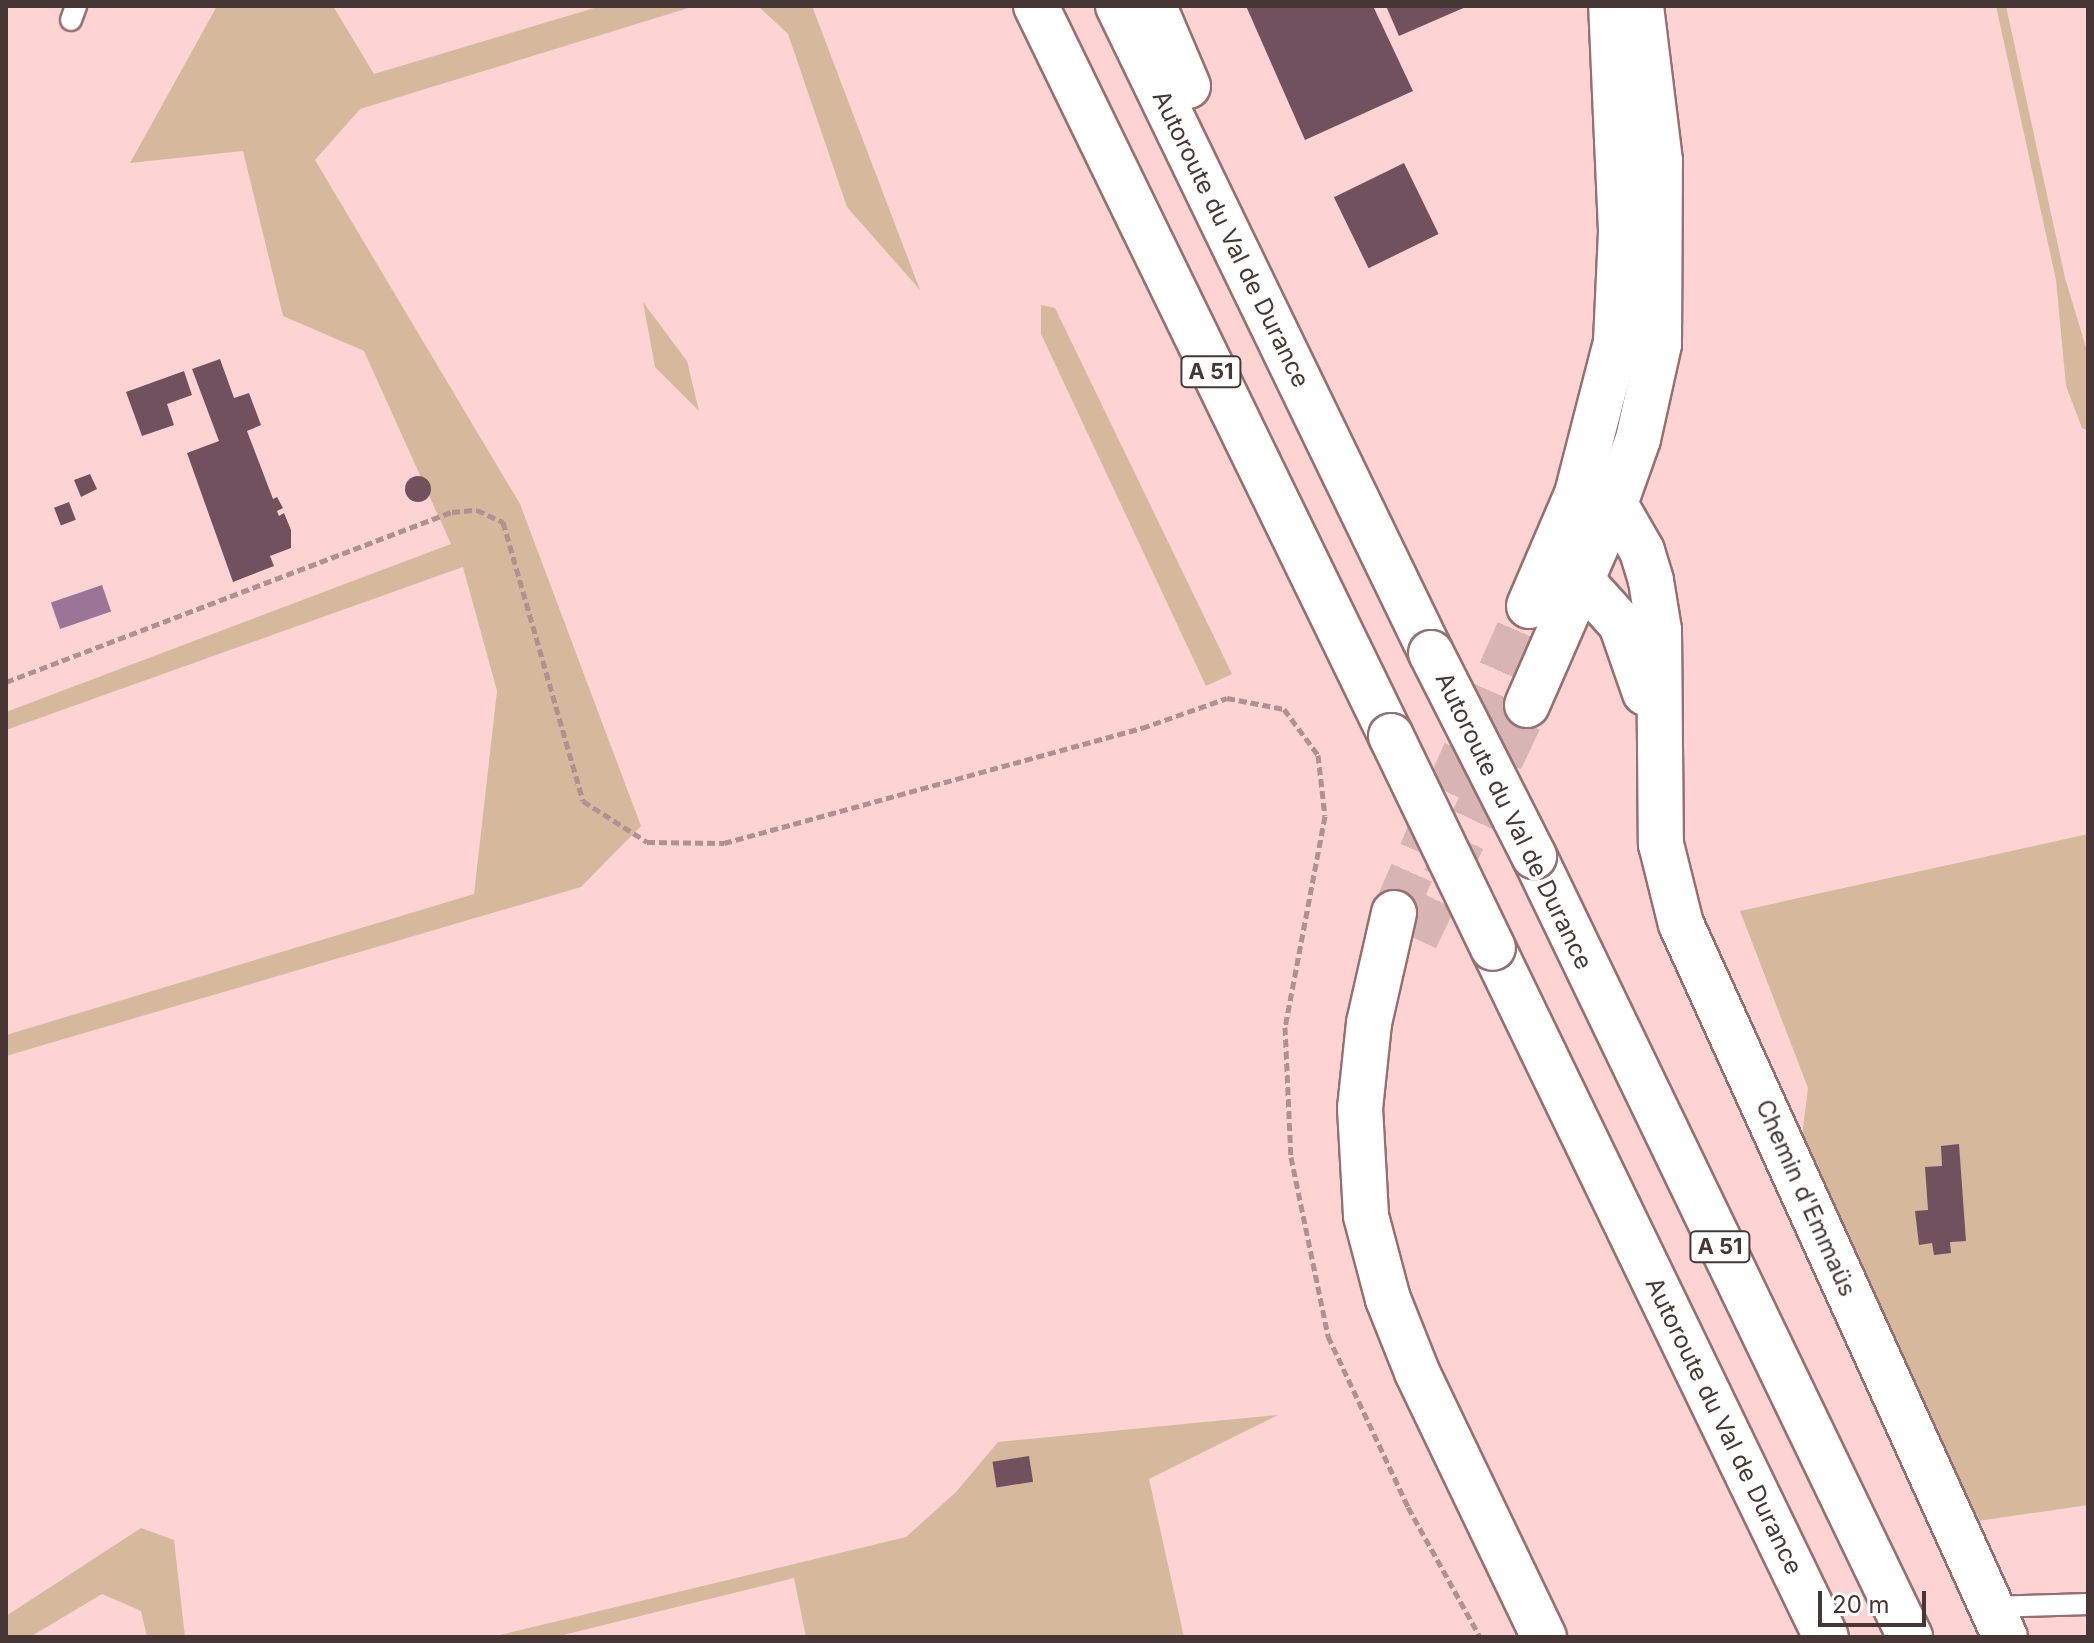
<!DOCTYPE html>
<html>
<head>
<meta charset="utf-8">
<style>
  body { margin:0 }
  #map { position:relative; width:2094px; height:1643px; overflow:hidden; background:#fed3d4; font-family:Inter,sans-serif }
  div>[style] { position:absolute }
  .green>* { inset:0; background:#d6b99d }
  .water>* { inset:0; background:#9a7598; transform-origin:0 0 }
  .building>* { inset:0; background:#72515f; transform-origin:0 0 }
  .round { border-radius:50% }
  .secondary-tunnel>* { height:44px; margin-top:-22px; transform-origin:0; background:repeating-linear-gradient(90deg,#d9b4b4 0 44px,transparent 0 66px) }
  .path>* { height:5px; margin-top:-2.5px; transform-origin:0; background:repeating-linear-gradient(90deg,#b09091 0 8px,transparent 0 12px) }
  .roads { filter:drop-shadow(2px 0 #967071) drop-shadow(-2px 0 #967071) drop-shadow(0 2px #967071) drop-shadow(0 -2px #967071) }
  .service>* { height:20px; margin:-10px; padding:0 10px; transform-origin:10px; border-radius:10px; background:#fff }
  .tertiary>* { height:44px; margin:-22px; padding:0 22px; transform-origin:22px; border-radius:22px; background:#fff }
  .secondary>* { height:44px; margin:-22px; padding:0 22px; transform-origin:22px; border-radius:22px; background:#fff }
  .motorway>* { height:44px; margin:-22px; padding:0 22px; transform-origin:22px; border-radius:22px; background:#fff }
  .bridges { filter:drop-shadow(2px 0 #967071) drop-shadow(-2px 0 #967071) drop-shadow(0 2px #967071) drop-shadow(0 -2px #967071) }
  .motorway-bridge>* { height:44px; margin:-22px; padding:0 22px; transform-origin:22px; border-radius:22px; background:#fff }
  span { translate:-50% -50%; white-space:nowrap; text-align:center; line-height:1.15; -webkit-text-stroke:8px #fff; paint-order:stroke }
  .shield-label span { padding:2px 6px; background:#fff; border:2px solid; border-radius:6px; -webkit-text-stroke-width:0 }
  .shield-label { font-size:22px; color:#473636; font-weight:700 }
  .street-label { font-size:24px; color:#473636 }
  .frame { position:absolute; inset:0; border:8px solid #473636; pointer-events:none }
  .scale { position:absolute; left:1818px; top:1591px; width:108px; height:36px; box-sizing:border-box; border:4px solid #473636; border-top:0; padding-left:10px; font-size:24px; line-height:28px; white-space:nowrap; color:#473636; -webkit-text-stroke:6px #fff; paint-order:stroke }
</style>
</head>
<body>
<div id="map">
  <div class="green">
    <div style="clip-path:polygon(217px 6px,333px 6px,374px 74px,601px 6px,695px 6px,360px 109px,315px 160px,520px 504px,641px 826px,581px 887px,6px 1056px,6px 1035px,474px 894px,497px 691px,463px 567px,6px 730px,6px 712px,451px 544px,364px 351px,283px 316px,243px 151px,130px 163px)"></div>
    <div style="clip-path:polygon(758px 6px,812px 6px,920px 290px,847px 207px,788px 34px)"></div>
    <div style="clip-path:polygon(1996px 6px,2006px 6px,2065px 278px,2088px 354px,2088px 431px,2082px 428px,2066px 386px,2056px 280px)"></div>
    <div style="clip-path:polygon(643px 302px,687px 361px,699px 411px,655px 367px)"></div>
    <div style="clip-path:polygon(1041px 305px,1055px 308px,1232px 674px,1206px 686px,1041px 334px)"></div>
    <div style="clip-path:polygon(2088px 834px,2088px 1505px,1964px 1523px,1800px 1152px,1808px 1088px,1740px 911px)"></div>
    <div style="clip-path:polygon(1278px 1415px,1149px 1479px,1184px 1637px,806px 1637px,794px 1578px,555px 1637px,491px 1637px,906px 1537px,956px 1492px,998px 1442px)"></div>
    <div style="clip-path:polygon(141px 1528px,174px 1540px,185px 1637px,147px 1637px,141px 1611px,102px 1594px,30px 1637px,6px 1637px,6px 1616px)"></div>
  </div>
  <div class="water">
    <div style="left:102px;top:585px;width:28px;height:54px;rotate:71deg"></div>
  </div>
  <div class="building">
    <div style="clip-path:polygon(1246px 6px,1373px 6px,1413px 91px,1305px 140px)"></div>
    <div style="clip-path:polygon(1386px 6px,1468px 6px,1399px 36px)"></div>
    <div style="left:1404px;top:163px;width:79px;height:78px;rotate:64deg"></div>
    <div style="clip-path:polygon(220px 359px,234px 398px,249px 393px,261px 425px,247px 431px,273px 499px,277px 497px,283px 508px,277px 511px,279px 516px,284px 513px,291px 530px,291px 548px,270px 556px,274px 566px,233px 582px,187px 453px,219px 441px,192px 369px)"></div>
    <div style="clip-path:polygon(184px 371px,192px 395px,167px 404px,174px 425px,142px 436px,126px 392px)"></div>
    <div style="clip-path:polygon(90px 474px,97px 489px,81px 497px,74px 480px)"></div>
    <div class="round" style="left:405px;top:476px;width:26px;height:26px"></div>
    <div style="left:69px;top:502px;width:19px;height:16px;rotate:69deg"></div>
    <div style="clip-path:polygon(1959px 1144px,1966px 1241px,1950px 1242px,1951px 1253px,1934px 1255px,1932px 1243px,1919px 1245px,1915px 1211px,1928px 1210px,1925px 1167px,1942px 1166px,1941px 1146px)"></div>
    <div style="left:1029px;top:1456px;width:26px;height:37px;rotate:81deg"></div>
  </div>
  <div class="secondary-tunnel">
    <div style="left:1394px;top:913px;width:335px;rotate:-66.3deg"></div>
    <div style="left:1416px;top:939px;width:259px;rotate:-64.6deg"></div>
  </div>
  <div class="path">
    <div style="left:6px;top:682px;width:477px;rotate:-20.9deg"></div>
    <div style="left:452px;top:512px;width:25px;rotate:-5deg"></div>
    <div style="left:477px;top:510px;width:29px;rotate:25deg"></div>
    <div style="left:503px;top:522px;width:290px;rotate:74deg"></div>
    <div style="left:583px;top:801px;width:76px;rotate:32.6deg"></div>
    <div style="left:647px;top:842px;width:77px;rotate:0.7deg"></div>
    <div style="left:724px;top:843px;width:434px;rotate:-15.4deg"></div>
    <div style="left:1142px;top:728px;width:90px;rotate:-19.4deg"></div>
    <div style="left:1227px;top:698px;width:58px;rotate:10.9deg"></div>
    <div style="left:1284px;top:709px;width:57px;rotate:53.5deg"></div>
    <div style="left:1318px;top:755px;width:61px;rotate:83.5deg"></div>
    <div style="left:1325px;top:816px;width:215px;rotate:100.7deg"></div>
    <div style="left:1285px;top:1027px;width:130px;rotate:87.4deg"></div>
    <div style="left:1291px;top:1157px;width:183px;rotate:78.3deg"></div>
    <div style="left:1328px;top:1336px;width:189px;rotate:64.9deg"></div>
    <div style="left:1408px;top:1507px;width:149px;rotate:61deg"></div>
  </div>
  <div class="roads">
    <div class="service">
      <div style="left:71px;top:20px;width:15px;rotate:-70deg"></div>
      <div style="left:1991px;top:1607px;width:97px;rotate:-1.8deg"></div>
    </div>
    <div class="tertiary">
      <div style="left:1615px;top:504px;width:54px;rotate:60.1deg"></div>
      <div style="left:1642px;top:551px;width:31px;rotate:73deg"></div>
      <div style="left:1651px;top:581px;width:50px;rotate:80.7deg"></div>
      <div style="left:1659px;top:630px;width:214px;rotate:89.5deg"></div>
      <div style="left:1661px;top:844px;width:82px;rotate:76deg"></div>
      <div style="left:1681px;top:924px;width:783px;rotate:65.56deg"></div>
      <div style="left:1582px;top:581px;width:58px;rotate:47.8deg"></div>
      <div style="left:1621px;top:624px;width:73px;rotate:70.8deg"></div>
    </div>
    <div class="secondary">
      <div style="left:1529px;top:606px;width:122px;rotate:-66.8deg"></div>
      <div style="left:1577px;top:494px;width:157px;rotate:-75.6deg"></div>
      <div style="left:1616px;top:342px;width:111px;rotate:-87.4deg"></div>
      <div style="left:1621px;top:231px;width:225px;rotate:-92.5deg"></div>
      <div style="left:1527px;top:705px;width:219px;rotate:-66.4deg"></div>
      <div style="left:1615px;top:504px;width:69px;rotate:-70.5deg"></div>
      <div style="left:1638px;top:439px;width:97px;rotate:-77.5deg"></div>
      <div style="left:1659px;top:344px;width:183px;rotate:-89.7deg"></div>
      <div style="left:1660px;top:161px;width:156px;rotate:-97deg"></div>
      <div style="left:1394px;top:913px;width:113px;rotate:102.8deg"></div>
      <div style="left:1369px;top:1023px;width:85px;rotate:96deg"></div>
      <div style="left:1360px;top:1108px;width:108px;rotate:86.8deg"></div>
      <div style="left:1366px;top:1216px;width:86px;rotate:75.2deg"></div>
      <div style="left:1388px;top:1299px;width:79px;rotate:68.3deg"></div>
      <div style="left:1417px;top:1372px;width:294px;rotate:64.4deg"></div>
    </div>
    <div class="motorway">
      <div style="left:1036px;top:6px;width:812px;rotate:64.07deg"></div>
      <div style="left:1118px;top:6px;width:719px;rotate:64.18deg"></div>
      <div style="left:1154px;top:6px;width:87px;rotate:67deg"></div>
      <div style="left:1534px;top:856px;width:867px;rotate:64.29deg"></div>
      <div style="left:1493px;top:948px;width:765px;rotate:64.21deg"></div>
    </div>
  </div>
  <div class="bridges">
    <div class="motorway-bridge">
      <div style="left:1431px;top:653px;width:228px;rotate:63.1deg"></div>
      <div style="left:1391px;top:736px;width:235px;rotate:64.3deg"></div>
    </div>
  </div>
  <div class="shield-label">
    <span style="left:1211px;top:372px">A 51</span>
    <span style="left:1720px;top:1247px">A 51</span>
  </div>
  <div class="street-label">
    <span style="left:1231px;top:239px;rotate:64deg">Autoroute du Val de Durance</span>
    <span style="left:1514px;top:821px;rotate:64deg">Autoroute du Val de Durance</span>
    <span style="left:1806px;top:1198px;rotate:66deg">Chemin d'Emmaüs</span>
    <span style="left:1724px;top:1426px;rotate:64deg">Autoroute du Val de Durance</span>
  </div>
  <div class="frame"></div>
  <div class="scale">20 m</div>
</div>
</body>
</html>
